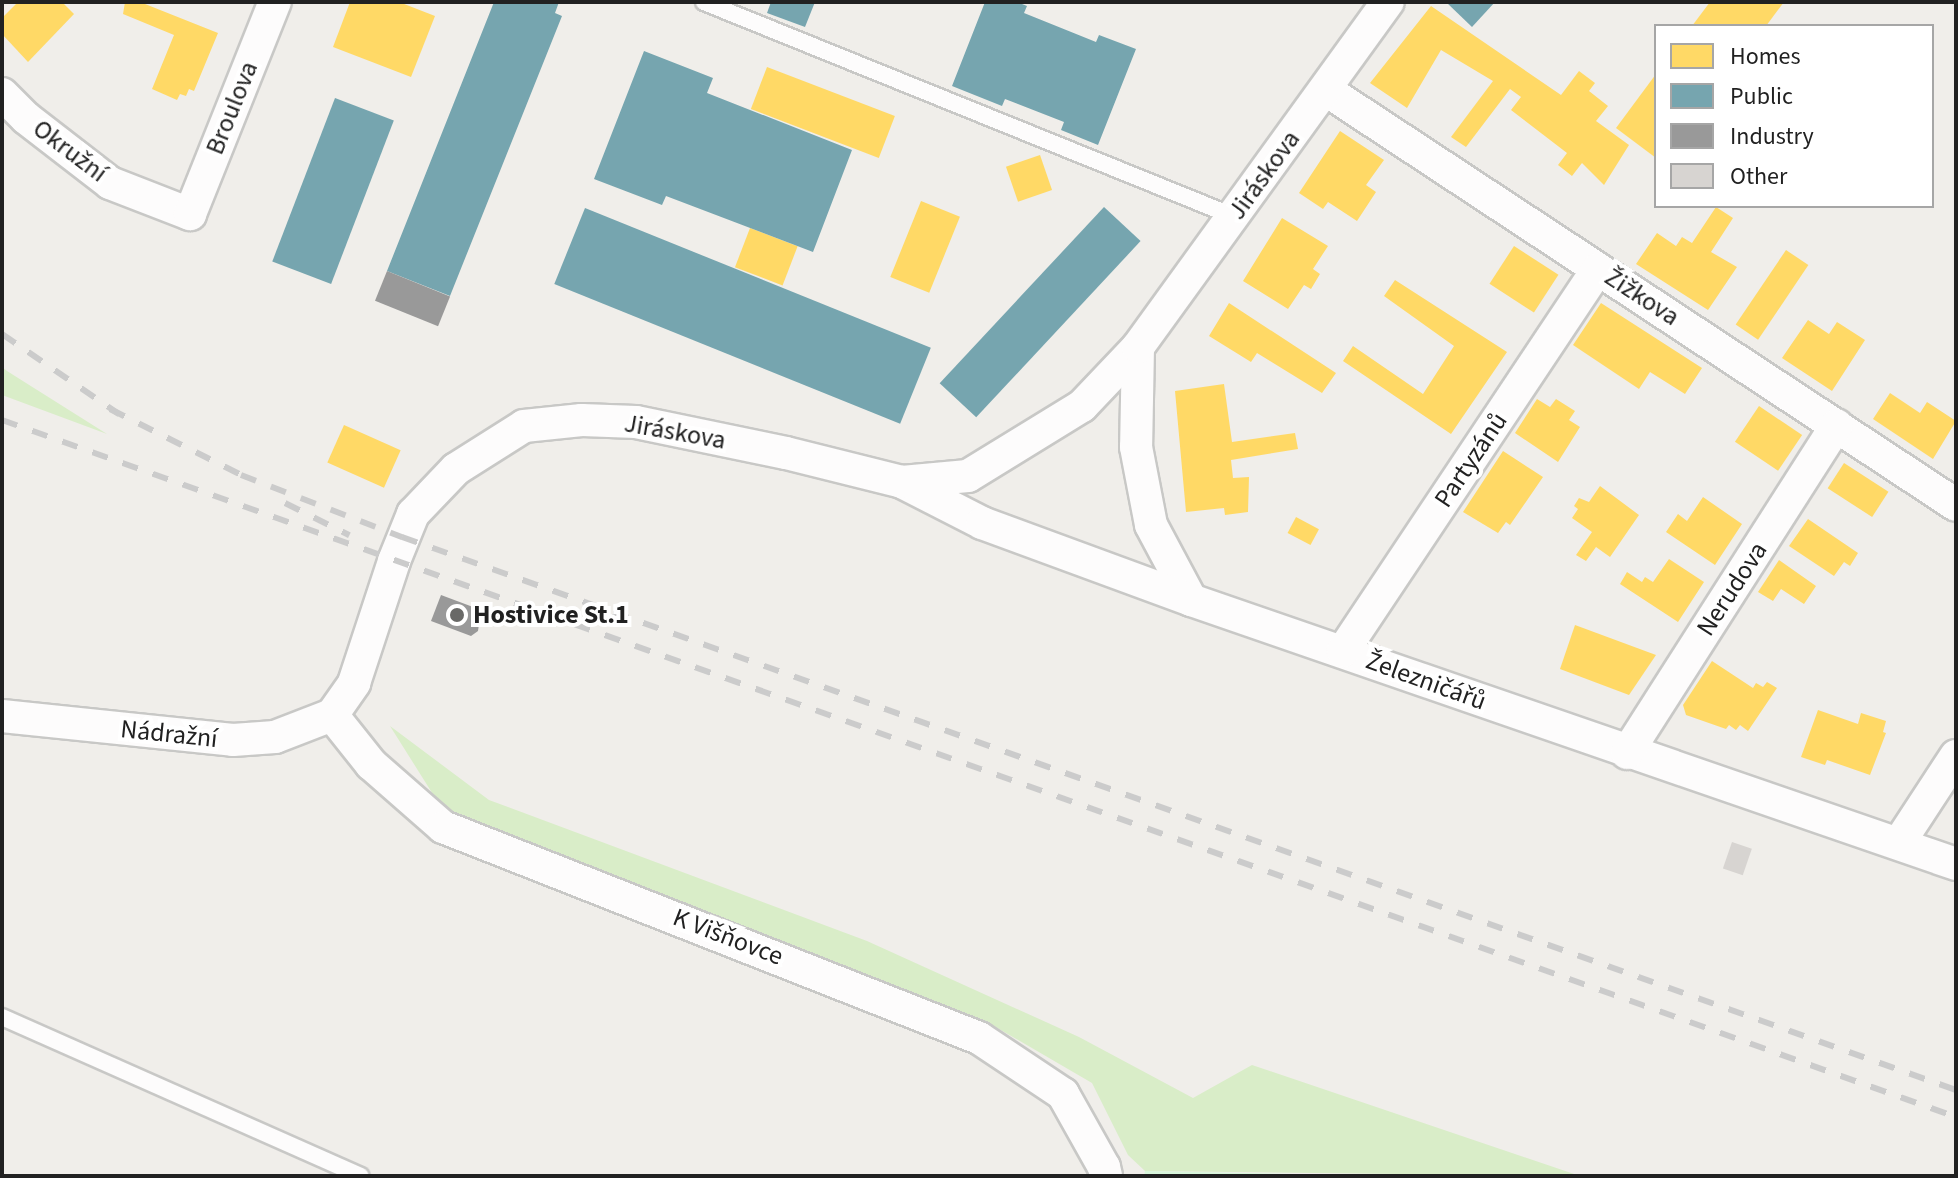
<!DOCTYPE html>
<html>
<head>
<meta charset="utf-8">
<style>
  body { margin:0 }
  #map { position:relative; width:1958px; height:1178px; overflow:hidden; background:#f0eeea; font-family:"Source Sans 3",sans-serif }
  div>[style] { position:absolute }
  .grass>* { inset:0; background:#d9edc8 }
  .park>* { inset:0; background:#d8f6db }
  .homes>* { inset:0; background:#ffd966; transform-origin:0 0 }
  .public>* { inset:0; background:#76a5af; transform-origin:0 0 }
  .industry>* { inset:0; background:#999; transform-origin:0 0 }
  .building>* { inset:0; background:#d7d4d1; transform-origin:0 0 }
  .roads { filter:drop-shadow(2px 0 #c8c8c6) drop-shadow(-2px 0 #c8c8c6) drop-shadow(0 2px #c8c8c6) drop-shadow(0 -2px #c8c8c6) }
  .service>* { height:16px; margin:-8px; padding:0 8px; transform-origin:8px; border-radius:8px; background:#fdfcfc }
  .minor>* { height:32px; margin:-16px; padding:0 16px; transform-origin:16px; border-radius:16px; background:#fdfcfc }
  .rail>* { height:6px; margin-top:-3px; transform-origin:0; background:repeating-linear-gradient(90deg,#cbcbcb 0 16px,transparent 0 32px) }
  .dots>* { width:22px; height:22px; translate:-50% -50%; box-sizing:border-box; border:4px solid #fff; border-radius:50% }
  span { translate:-50% -50%; white-space:nowrap; text-align:center; line-height:1.15; -webkit-text-stroke:8px #fff; paint-order:stroke }
  .street-label { font-size:26px; color:#212121 }
  .poi-label { font-size:26px; color:#212121; font-weight:700 }
  .left { translate:0 -50%; text-align:left }
  .frame { position:absolute; inset:0; border:4px solid #212121; pointer-events:none }
  .legend { position:absolute; left:1654px; top:24px; width:280px; height:184px; box-sizing:border-box; background:#fff; border:2px solid #a6a6a6; margin:0; padding:10px 14px; list-style:none; font-size:24px; color:#212121 }
  .legend li { display:flex; align-items:center; gap:16px; height:40px }
  .legend b { width:40px; border:2px solid #a6a6a6 }
</style>
</head>
<body>
<div id="map">
  <div class="grass">
    <div style="clip-path:polygon(2px 367px,7px 371px,107px 434px,2px 395px)"></div>
    <div style="clip-path:polygon(390px 726px,489px 800px,867px 941px,1079px 1037px,1193px 1098px,1252px 1065px,1580px 1176px,1145px 1171px,1128px 1155px,1092px 1083px,987px 1022px,446px 815px)"></div>
  </div>
  <div class="park">
    <div style="clip-path:polygon(1145px 1171px,1400px 1176px,1144px 1176px)"></div>
  </div>
  <div class="homes">
    <div style="clip-path:polygon(18px 2px,62px 2px,74px 14px,28px 62px,2px 34px,2px 18px)"></div>
    <div style="clip-path:polygon(125px 2px,140px 2px,218px 33px,194px 91px,189px 89px,186px 96px,180px 94px,177px 100px,152px 89px,174px 35px,123px 14px)"></div>
    <div style="clip-path:polygon(350px 2px,399px 2px,435px 16px,411px 77px,333px 47px)"></div>
    <div style="clip-path:polygon(1710px 2px,1784px 2px,1766px 26px,1692px 26px)"></div>
    <div style="clip-path:polygon(1431px 6px,1561px 95px,1579px 71px,1595px 83px,1589px 91px,1608px 106px,1596px 121px,1629px 145px,1604px 185px,1582px 163px,1572px 176px,1558px 165px,1567px 153px,1511px 110px,1521px 97px,1510px 89px,1466px 147px,1451px 137px,1493px 81px,1441px 50px,1407px 108px,1370px 83px)"></div>
    <div style="left:767px;top:67px;width:137px;height:45px;rotate:21deg"></div>
    <div style="clip-path:polygon(1656px 74px,1656px 158px,1616px 128px)"></div>
    <div style="clip-path:polygon(1340px 131px,1384px 160px,1366px 185px,1376px 192px,1357px 221px,1328px 202px,1323px 209px,1299px 193px)"></div>
    <div style="left:1040px;top:155px;width:37px;height:36px;rotate:71deg"></div>
    <div style="left:921px;top:201px;width:42px;height:82px;rotate:22deg"></div>
    <div style="clip-path:polygon(1716px 207px,1733px 218px,1711px 252px,1737px 267px,1708px 310px,1636px 264px,1657px 233px,1676px 246px,1682px 237px,1692px 243px)"></div>
    <div style="clip-path:polygon(1282px 218px,1328px 246px,1313px 269px,1320px 274px,1311px 289px,1304px 285px,1288px 309px,1243px 281px)"></div>
    <div style="left:750px;top:228px;width:51px;height:42px;rotate:21deg"></div>
    <div style="left:1514px;top:246px;width:53px;height:45px;rotate:33deg"></div>
    <div style="left:1786px;top:250px;width:27px;height:90px;rotate:34deg"></div>
    <div style="clip-path:polygon(1395px 280px,1507px 352px,1451px 434px,1343px 361px,1353px 346px,1423px 394px,1454px 346px,1384px 296px)"></div>
    <div style="clip-path:polygon(1229px 303px,1336px 373px,1322px 393px,1257px 353px,1251px 362px,1209px 336px)"></div>
    <div style="clip-path:polygon(1601px 303px,1702px 368px,1685px 394px,1650px 372px,1639px 389px,1573px 345px)"></div>
    <div style="clip-path:polygon(1808px 320px,1829px 334px,1837px 322px,1865px 340px,1832px 391px,1782px 358px)"></div>
    <div style="clip-path:polygon(1224px 384px,1232px 442px,1295px 433px,1298px 449px,1231px 460px,1233px 478px,1249px 477px,1248px 512px,1225px 515px,1224px 508px,1186px 512px,1175px 391px)"></div>
    <div style="clip-path:polygon(1890px 393px,1920px 413px,1927px 402px,1956px 421px,1933px 459px,1873px 419px)"></div>
    <div style="clip-path:polygon(1537px 399px,1550px 407px,1556px 399px,1575px 411px,1569px 420px,1580px 427px,1558px 462px,1515px 433px)"></div>
    <div style="left:1759px;top:406px;width:52px;height:43px;rotate:34deg"></div>
    <div style="left:344px;top:425px;width:62px;height:41px;rotate:24deg"></div>
    <div style="clip-path:polygon(1503px 451px,1543px 477px,1510px 525px,1506px 522px,1498px 533px,1463px 512px)"></div>
    <div style="left:1844px;top:463px;width:53px;height:30px;rotate:33deg"></div>
    <div style="clip-path:polygon(1600px 486px,1639px 515px,1610px 557px,1596px 547px,1586px 561px,1576px 555px,1592px 532px,1572px 518px,1578px 509px,1574px 506px,1579px 498px,1589px 502px)"></div>
    <div style="clip-path:polygon(1703px 497px,1742px 524px,1715px 565px,1666px 532px,1678px 514px,1687px 521px)"></div>
    <div style="left:1296px;top:517px;width:26px;height:18px;rotate:28deg"></div>
    <div style="clip-path:polygon(1808px 519px,1858px 553px,1850px 566px,1844px 562px,1834px 576px,1789px 546px)"></div>
    <div style="clip-path:polygon(1669px 559px,1704px 582px,1678px 622px,1620px 584px,1627px 572px,1642px 582px,1645px 577px,1653px 582px)"></div>
    <div style="clip-path:polygon(1779px 560px,1816px 586px,1804px 604px,1781px 589px,1773px 601px,1758px 592px)"></div>
    <div style="clip-path:polygon(1575px 625px,1656px 655px,1629px 695px,1560px 669px)"></div>
    <div style="clip-path:polygon(1712px 661px,1753px 688px,1756px 683px,1763px 687px,1767px 682px,1777px 688px,1748px 731px,1740px 725px,1736px 730px,1729px 725px,1726px 729px,1686px 715px,1683px 705px)"></div>
    <div style="clip-path:polygon(1818px 710px,1858px 724px,1861px 713px,1886px 721px,1883px 732px,1886px 733px,1870px 775px,1827px 760px,1825px 765px,1801px 757px)"></div>
  </div>
  <div class="public">
    <div style="clip-path:polygon(494px 2px,559px 2px,555px 13px,562px 16px,450px 296px,387px 271px)"></div>
    <div style="clip-path:polygon(771px 2px,815px 2px,805px 27px,767px 13px)"></div>
    <div style="clip-path:polygon(985px 2px,1017px 2px,1027px 6px,1024px 13px,1096px 42px,1099px 35px,1136px 49px,1098px 145px,1061px 130px,1064px 122px,1005px 99px,1002px 106px,952px 86px)"></div>
    <div style="clip-path:polygon(1446px 2px,1495px 2px,1472px 27px)"></div>
    <div style="clip-path:polygon(644px 51px,713px 78px,707px 93px,852px 150px,813px 252px,666px 196px,662px 205px,594px 179px)"></div>
    <div style="left:335px;top:98px;width:63px;height:175px;rotate:21deg"></div>
    <div style="left:1104px;top:207px;width:50px;height:241px;rotate:43deg"></div>
    <div style="left:585px;top:208px;width:373px;height:82px;rotate:22deg"></div>
  </div>
  <div class="industry">
    <div style="left:387px;top:271px;width:68px;height:32px;rotate:22deg"></div>
    <div style="clip-path:polygon(441px 595px,481px 610px,478px 631px,471px 636px,431px 621px)"></div>
  </div>
  <div class="building">
    <div style="left:1732px;top:842px;width:21px;height:28px;rotate:19deg"></div>
  </div>
  <div class="roads">
    <div class="service">
      <div style="left:704px;top:2px;width:571px;rotate:22.03deg"></div>
      <div style="left:2px;top:1017px;width:392px;rotate:23.9deg"></div>
    </div>
    <div class="minor">
      <div style="left:1326px;top:90px;width:754px;rotate:33.37deg"></div>
      <div style="left:2px;top:94px;width:34px;rotate:45deg"></div>
      <div style="left:26px;top:118px;width:106px;rotate:37.7deg"></div>
      <div style="left:110px;top:183px;width:86px;rotate:21.2deg"></div>
      <div style="left:190px;top:214px;width:228px;rotate:-68.2deg"></div>
      <div style="left:1138px;top:347px;width:100px;rotate:91.1deg"></div>
      <div style="left:1136px;top:447px;width:79px;rotate:79.1deg"></div>
      <div style="left:1151px;top:525px;width:85px;rotate:61.9deg"></div>
      <div style="left:902px;top:482px;width:90px;rotate:27.1deg"></div>
      <div style="left:982px;top:523px;width:223px;rotate:20.2deg"></div>
      <div style="left:1191px;top:600px;width:809px;rotate:19.04deg"></div>
      <div style="left:1343px;top:651px;width:459px;rotate:-56.3deg"></div>
      <div style="left:332px;top:715px;width:39px;rotate:-55deg"></div>
      <div style="left:354px;top:683px;width:128px;rotate:-71.8deg"></div>
      <div style="left:394px;top:561px;width:51px;rotate:-68deg"></div>
      <div style="left:413px;top:514px;width:62px;rotate:-46.3deg"></div>
      <div style="left:456px;top:469px;width:80px;rotate:-32.3deg"></div>
      <div style="left:524px;top:426px;width:58px;rotate:-5.9deg"></div>
      <div style="left:582px;top:420px;width:54px;rotate:2.1deg"></div>
      <div style="left:636px;top:422px;width:153px;rotate:11.7deg"></div>
      <div style="left:786px;top:453px;width:120px;rotate:14deg"></div>
      <div style="left:902px;top:482px;width:66px;rotate:-5.2deg"></div>
      <div style="left:968px;top:476px;width:134px;rotate:-31.6deg"></div>
      <div style="left:1082px;top:406px;width:81px;rotate:-46.5deg"></div>
      <div style="left:1138px;top:347px;width:426px;rotate:-54.1deg"></div>
      <div style="left:332px;top:715px;width:63px;rotate:51.5deg"></div>
      <div style="left:371px;top:764px;width:96px;rotate:41.2deg"></div>
      <div style="left:443px;top:827px;width:576px;rotate:21.49deg"></div>
      <div style="left:979px;top:1038px;width:101px;rotate:33.7deg"></div>
      <div style="left:1063px;top:1094px;width:84px;rotate:60.7deg"></div>
      <div style="left:1104px;top:1167px;width:9px;rotate:77deg"></div>
      <div style="left:2px;top:716px;width:232px;rotate:5.9deg"></div>
      <div style="left:233px;top:740px;width:42px;rotate:-4.1deg"></div>
      <div style="left:275px;top:737px;width:61px;rotate:-21.1deg"></div>
      <div style="left:1627px;top:753px;width:389px;rotate:-57.4deg"></div>
      <div style="left:1899px;top:843px;width:104px;rotate:-56.8deg"></div>
    </div>
  </div>
  <div class="rail">
    <div style="left:2px;top:334px;width:142px;rotate:34.4deg"></div>
    <div style="left:110px;top:409px;width:147px;rotate:26.7deg"></div>
    <div style="left:241px;top:475px;width:173px;rotate:21.1deg"></div>
    <div style="left:402px;top:537px;width:1649px;rotate:19.59deg"></div>
    <div style="left:2px;top:420px;width:2075px;rotate:19.63deg"></div>
    <div style="left:285px;top:503px;width:72px;rotate:26.6deg"></div>
  </div>
  <div class="dots">
    <div style="left:457px;top:615px;background:#696967"></div>
  </div>
  <div class="street-label">
    <span style="left:232px;top:108px;rotate:-68deg">Broulova</span>
    <span style="left:70px;top:151px;rotate:37deg">Okružní</span>
    <span style="left:1264px;top:175px;rotate:-54deg">Jiráskova</span>
    <span style="left:1642px;top:297px;rotate:33deg">Žižkova</span>
    <span style="left:675px;top:432px;rotate:10deg">Jiráskova</span>
    <span style="left:1471px;top:460px;rotate:-56deg">Partyzánů</span>
    <span style="left:1732px;top:589px;rotate:-57deg">Nerudova</span>
    <span style="left:1426px;top:681px;rotate:20deg">Železničářů</span>
    <span style="left:169px;top:734px;rotate:6deg">Nádražní</span>
    <span style="left:728px;top:937px;rotate:21deg">K Višňovce</span>
  </div>
  <div class="poi-label">
    <span class="left" style="left:473px;top:615px">Hostivice St.1</span>
  </div>
  <div class="frame"></div>
  <ul class="legend">
  <li><b style="height:22px;background:#ffd966"></b>Homes</li>
  <li><b style="height:22px;background:#76a5af"></b>Public</li>
  <li><b style="height:22px;background:#999"></b>Industry</li>
  <li><b style="height:22px;background:#d7d4d1"></b>Other</li>
  </ul>
</div>
</body>
</html>
